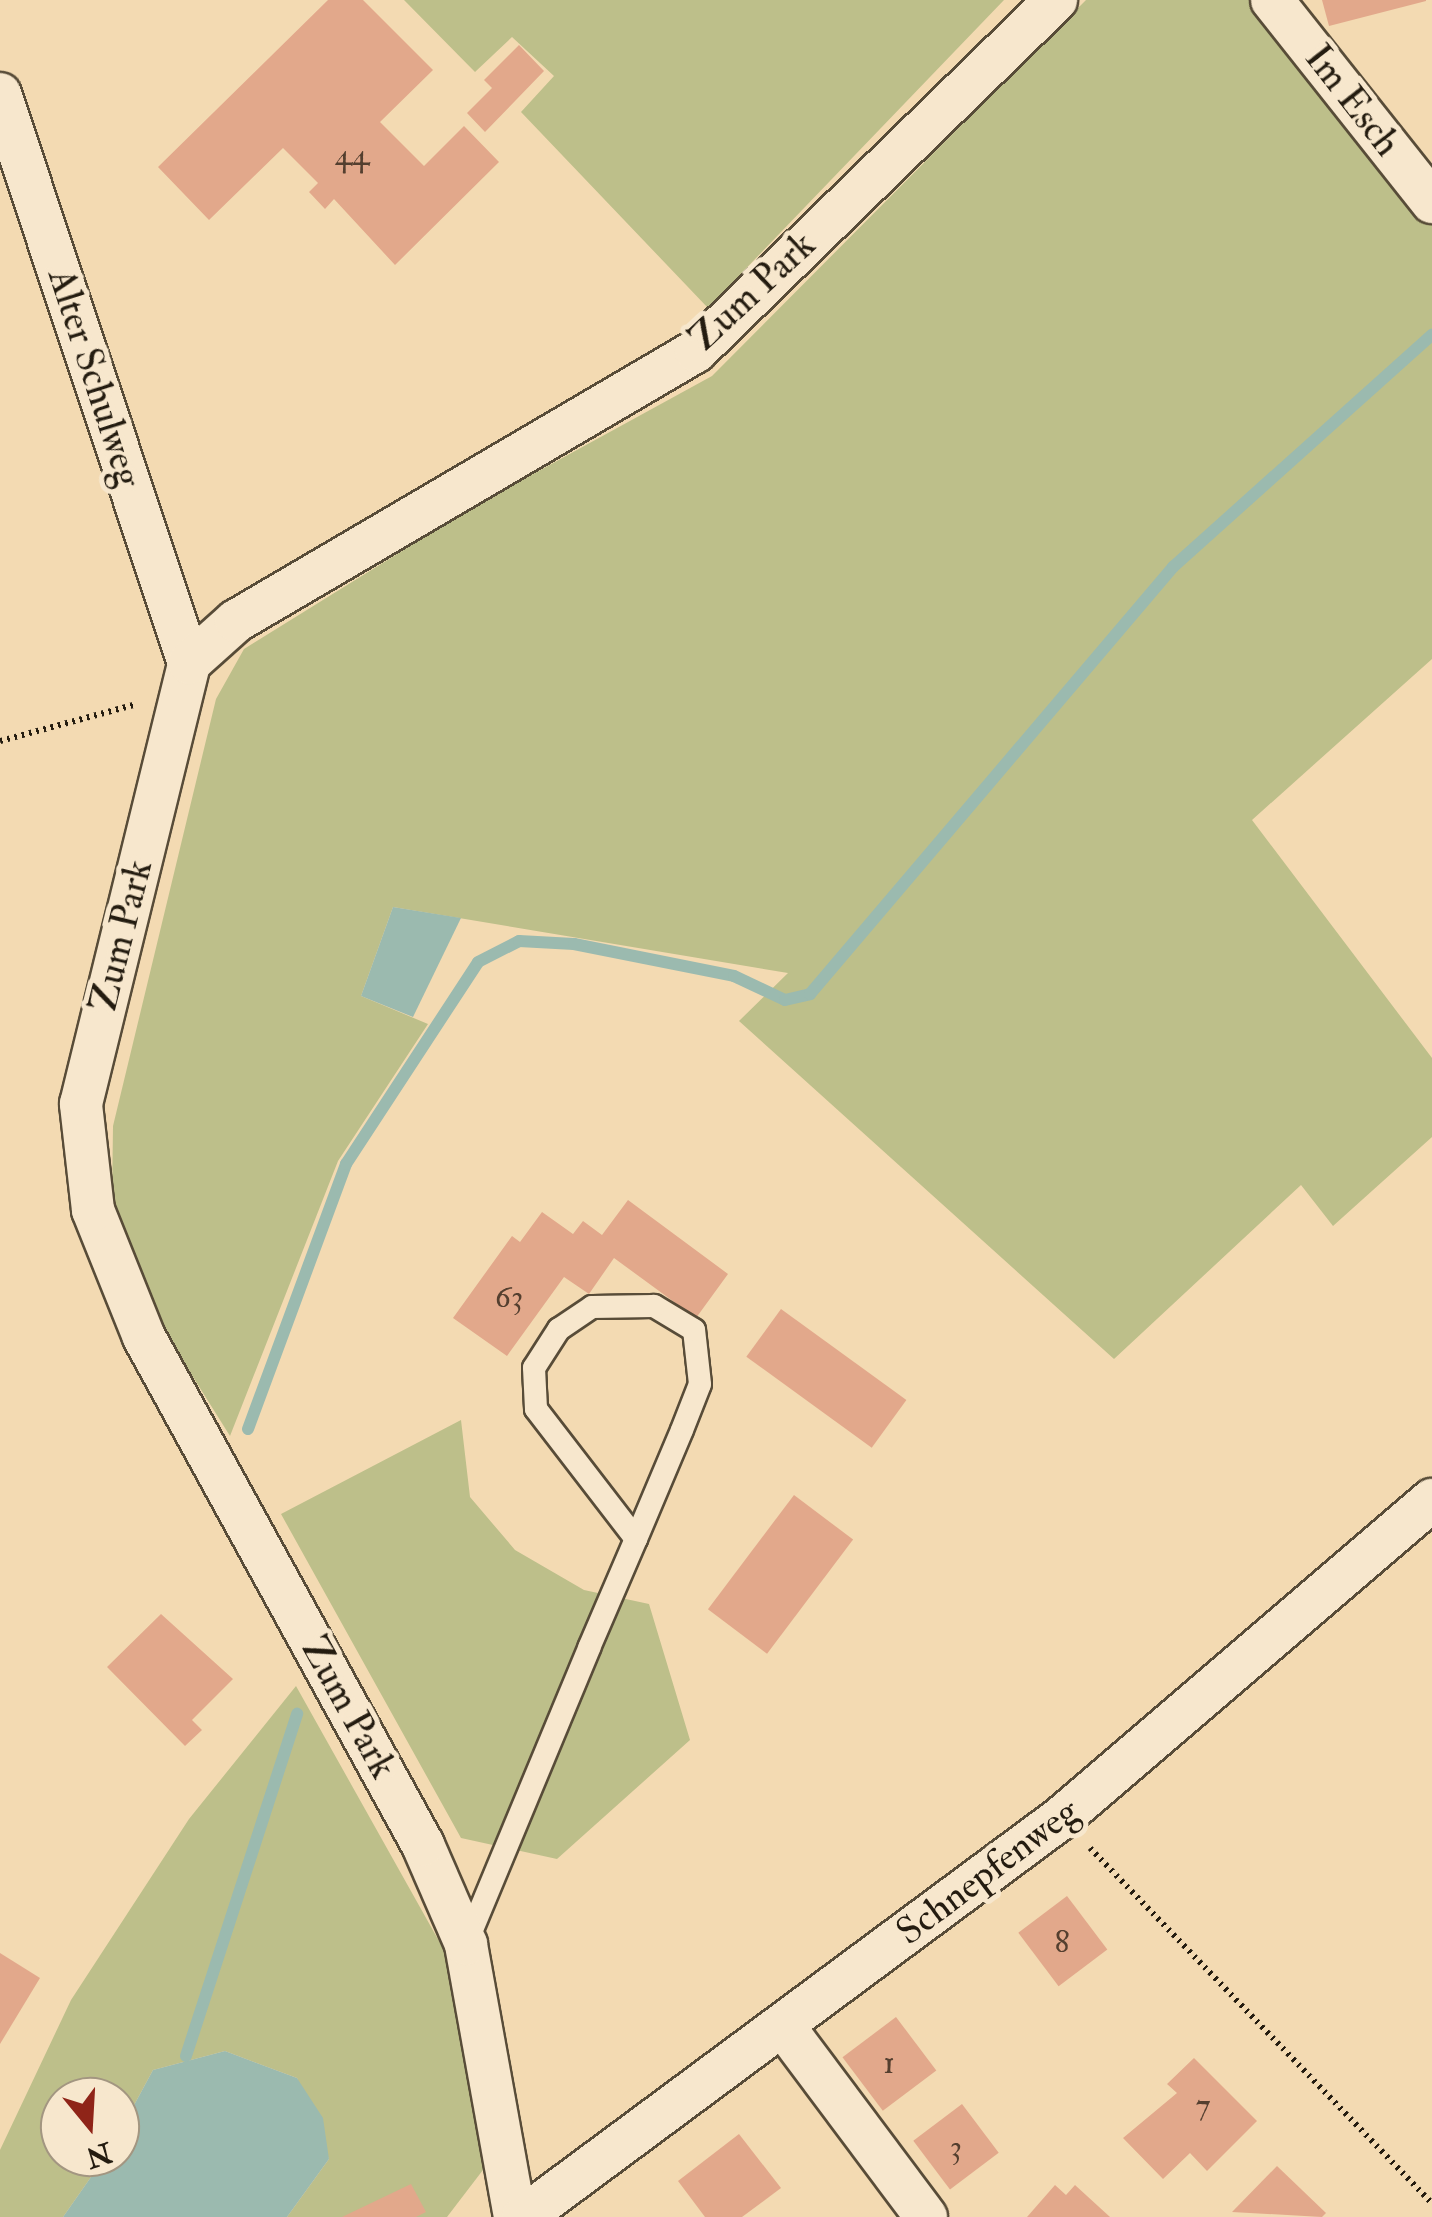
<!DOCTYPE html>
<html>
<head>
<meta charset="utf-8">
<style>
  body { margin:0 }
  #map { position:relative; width:1432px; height:2217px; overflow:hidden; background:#f3dab2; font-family:"IM FELL Double Pica",serif }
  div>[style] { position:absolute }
  .green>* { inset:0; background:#bdbf8a }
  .water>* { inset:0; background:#9bbaaf }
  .stream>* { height:12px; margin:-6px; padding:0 6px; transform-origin:6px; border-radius:6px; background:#9bbaaf }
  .building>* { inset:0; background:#e2a88b; transform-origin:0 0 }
  .path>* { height:6px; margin-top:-3px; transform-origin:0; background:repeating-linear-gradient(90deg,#241c10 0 2.5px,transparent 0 7.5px) }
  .roads { filter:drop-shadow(2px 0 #584c38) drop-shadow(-2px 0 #584c38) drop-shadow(0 2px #584c38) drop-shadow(0 -2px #584c38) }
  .service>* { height:22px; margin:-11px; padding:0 11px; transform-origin:11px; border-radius:11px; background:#f7e7cd }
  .minor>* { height:42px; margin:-21px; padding:0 21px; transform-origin:21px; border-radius:21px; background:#f7e7cd }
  span { translate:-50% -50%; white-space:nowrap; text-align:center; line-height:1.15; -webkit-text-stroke:10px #f7e7cd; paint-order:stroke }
  .number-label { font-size:32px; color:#543f2f }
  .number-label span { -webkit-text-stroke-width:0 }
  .street-label { font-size:38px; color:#241c10 }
  .north { position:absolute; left:40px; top:2077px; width:100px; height:100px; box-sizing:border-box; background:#f7e7cd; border:2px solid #a39681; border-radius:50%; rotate:162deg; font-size:28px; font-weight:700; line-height:40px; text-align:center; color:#241c10 }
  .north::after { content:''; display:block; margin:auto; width:35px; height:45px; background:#8f2418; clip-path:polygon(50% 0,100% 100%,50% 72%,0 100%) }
</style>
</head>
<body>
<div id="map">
  <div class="green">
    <div style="clip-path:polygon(404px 0,1004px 0,708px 308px,521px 112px,554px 76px,512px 37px,475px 72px)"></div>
    <div style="clip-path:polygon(1086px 0,1268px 0,1432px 210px,1432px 659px,1252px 820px,1432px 1058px,1432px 1137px,1333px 1226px,1301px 1185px,1114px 1359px,739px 1021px,788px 973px,393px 907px,361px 996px,428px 1024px,338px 1161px,230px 1436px,163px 1329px,112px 1199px,113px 1126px,216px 699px,244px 649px,473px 507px,712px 376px)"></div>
    <div style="clip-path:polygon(461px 1420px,470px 1497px,515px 1550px,584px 1590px,649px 1604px,690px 1740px,557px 1859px,461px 1838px,281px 1514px)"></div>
    <div style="clip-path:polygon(296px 1686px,444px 1950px,486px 2166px,447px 2217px,287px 2217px,329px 2159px,297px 2078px,225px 2051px,153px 2070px,120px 2131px,120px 2097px,60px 2097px,60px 2157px,105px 2157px,63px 2217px,0 2217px,0 2150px,71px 2000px,189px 1819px)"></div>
  </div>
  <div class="water">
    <div style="clip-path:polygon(393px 907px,461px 918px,413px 1017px,361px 996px)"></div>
    <div style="clip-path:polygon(225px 2051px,297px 2078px,323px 2118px,329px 2159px,287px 2217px,63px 2217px,105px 2157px,120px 2157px,120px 2131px,153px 2070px)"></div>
  </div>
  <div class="stream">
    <div style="left:248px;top:1429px;width:283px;rotate:-69.7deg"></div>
    <div style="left:346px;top:1164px;width:241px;rotate:-56.8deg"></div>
    <div style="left:478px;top:962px;width:46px;rotate:-27.1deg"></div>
    <div style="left:519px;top:941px;width:55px;rotate:3.1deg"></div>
    <div style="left:574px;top:944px;width:163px;rotate:11.3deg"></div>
    <div style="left:734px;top:976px;width:56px;rotate:25.2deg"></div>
    <div style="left:785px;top:1000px;width:26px;rotate:-13deg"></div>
    <div style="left:810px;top:994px;width:560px;rotate:-49.63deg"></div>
    <div style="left:1173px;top:567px;width:348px;rotate:-41.9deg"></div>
    <div style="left:186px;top:2056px;width:360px;rotate:-72deg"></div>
  </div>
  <div class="building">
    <div style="clip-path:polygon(328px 0,363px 0,433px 70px,380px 122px,424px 166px,464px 126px,499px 162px,395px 265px,334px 199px,325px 209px,309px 192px,318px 183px,283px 148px,209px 220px,158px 167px)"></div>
    <div style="clip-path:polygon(1322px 0,1426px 0,1426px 1px,1329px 26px)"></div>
    <div style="clip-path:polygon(519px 45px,544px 71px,485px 132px,467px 113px,492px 88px,484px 80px)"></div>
    <div style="clip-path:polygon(628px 1200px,728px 1274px,696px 1318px,614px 1258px,589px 1294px,564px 1277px,507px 1356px,453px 1318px,512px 1236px,520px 1242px,542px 1212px,573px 1234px,583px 1221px,602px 1235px)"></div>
    <div style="left:781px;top:1309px;width:155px;height:59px;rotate:36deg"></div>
    <div style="left:794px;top:1495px;width:74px;height:143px;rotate:37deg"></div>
    <div style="clip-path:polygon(161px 1614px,233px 1679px,192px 1720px,202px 1730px,185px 1746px,107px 1667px)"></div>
    <div style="left:1067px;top:1896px;width:67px;height:61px;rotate:53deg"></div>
    <div style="clip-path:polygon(0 1953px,40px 1978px,0 2044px)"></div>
    <div style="left:896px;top:2017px;width:67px;height:67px;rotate:53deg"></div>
    <div style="clip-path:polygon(1194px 2058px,1257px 2121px,1207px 2171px,1190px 2153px,1163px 2179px,1123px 2138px,1177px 2093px,1167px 2084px)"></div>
    <div style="left:962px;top:2104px;width:61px;height:61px;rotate:53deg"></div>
    <div style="clip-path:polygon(739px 2134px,781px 2188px,742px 2217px,705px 2217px,678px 2181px)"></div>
    <div style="clip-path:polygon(1277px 2166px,1326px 2213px,1322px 2217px,1232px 2212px)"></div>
    <div style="clip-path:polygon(411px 2184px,426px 2212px,416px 2217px,342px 2217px)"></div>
    <div style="clip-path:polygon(1055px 2185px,1066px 2195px,1075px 2185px,1110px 2217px,1027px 2217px)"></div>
  </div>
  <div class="path">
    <div style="left:0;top:741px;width:142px;rotate:-15.1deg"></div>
    <div style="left:1090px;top:1848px;width:493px;rotate:46.1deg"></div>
  </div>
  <div class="roads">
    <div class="service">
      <div style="left:466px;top:1944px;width:321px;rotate:-67.4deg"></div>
      <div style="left:589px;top:1648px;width:119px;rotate:-66.7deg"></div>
      <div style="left:636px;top:1539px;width:118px;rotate:-67.1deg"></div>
      <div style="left:682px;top:1430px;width:49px;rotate:-68.6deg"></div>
      <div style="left:700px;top:1384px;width:54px;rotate:-96.3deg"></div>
      <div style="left:694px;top:1330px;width:47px;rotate:-149deg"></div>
      <div style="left:654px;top:1306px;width:62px;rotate:179.1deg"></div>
      <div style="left:592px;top:1307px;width:40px;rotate:146deg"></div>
      <div style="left:559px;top:1329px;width:46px;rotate:122.7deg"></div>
      <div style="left:534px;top:1368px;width:41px;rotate:87.2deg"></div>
      <div style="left:536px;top:1409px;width:164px;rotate:52.4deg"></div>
    </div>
    <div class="minor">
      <div style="left:1272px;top:0;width:258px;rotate:51.6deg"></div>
      <div style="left:0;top:94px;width:600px;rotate:71.63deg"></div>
      <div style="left:784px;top:2027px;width:237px;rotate:53.2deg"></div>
      <div style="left:515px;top:2217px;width:277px;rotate:-100.2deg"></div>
      <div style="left:466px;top:1944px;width:108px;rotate:-113.5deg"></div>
      <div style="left:423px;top:1845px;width:580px;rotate:-118.78deg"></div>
      <div style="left:144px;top:1337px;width:137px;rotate:-111.9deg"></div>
      <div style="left:93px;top:1210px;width:107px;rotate:-96.5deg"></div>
      <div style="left:81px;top:1104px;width:454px;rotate:-76.2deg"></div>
      <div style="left:189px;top:663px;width:63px;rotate:-41.8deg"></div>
      <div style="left:236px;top:621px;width:533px;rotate:-30.41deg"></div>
      <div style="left:696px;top:351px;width:503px;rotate:-44.27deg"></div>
      <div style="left:523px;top:2217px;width:670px;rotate:-36.56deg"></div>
      <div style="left:1061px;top:1818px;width:489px;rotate:-40.6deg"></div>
    </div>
  </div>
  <div class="number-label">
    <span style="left:352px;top:155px">44</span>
    <span style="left:509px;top:1297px">63</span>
    <span style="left:1062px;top:1942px">8</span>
    <span style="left:889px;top:2063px">1</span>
    <span style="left:1203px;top:2105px">7</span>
    <span style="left:956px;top:2147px">3</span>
  </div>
  <div class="street-label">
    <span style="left:1352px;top:101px;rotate:52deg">Im Esch</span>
    <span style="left:753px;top:292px;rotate:-43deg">Zum Park</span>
    <span style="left:94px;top:378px;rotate:72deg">Alter Schulweg</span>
    <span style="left:122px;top:936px;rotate:-76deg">Zum Park</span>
    <span style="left:348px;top:1708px;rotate:61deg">Zum Park</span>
    <span style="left:988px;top:1872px;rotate:-37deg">Schnepfenweg</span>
  </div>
  <div class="north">N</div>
</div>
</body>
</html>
